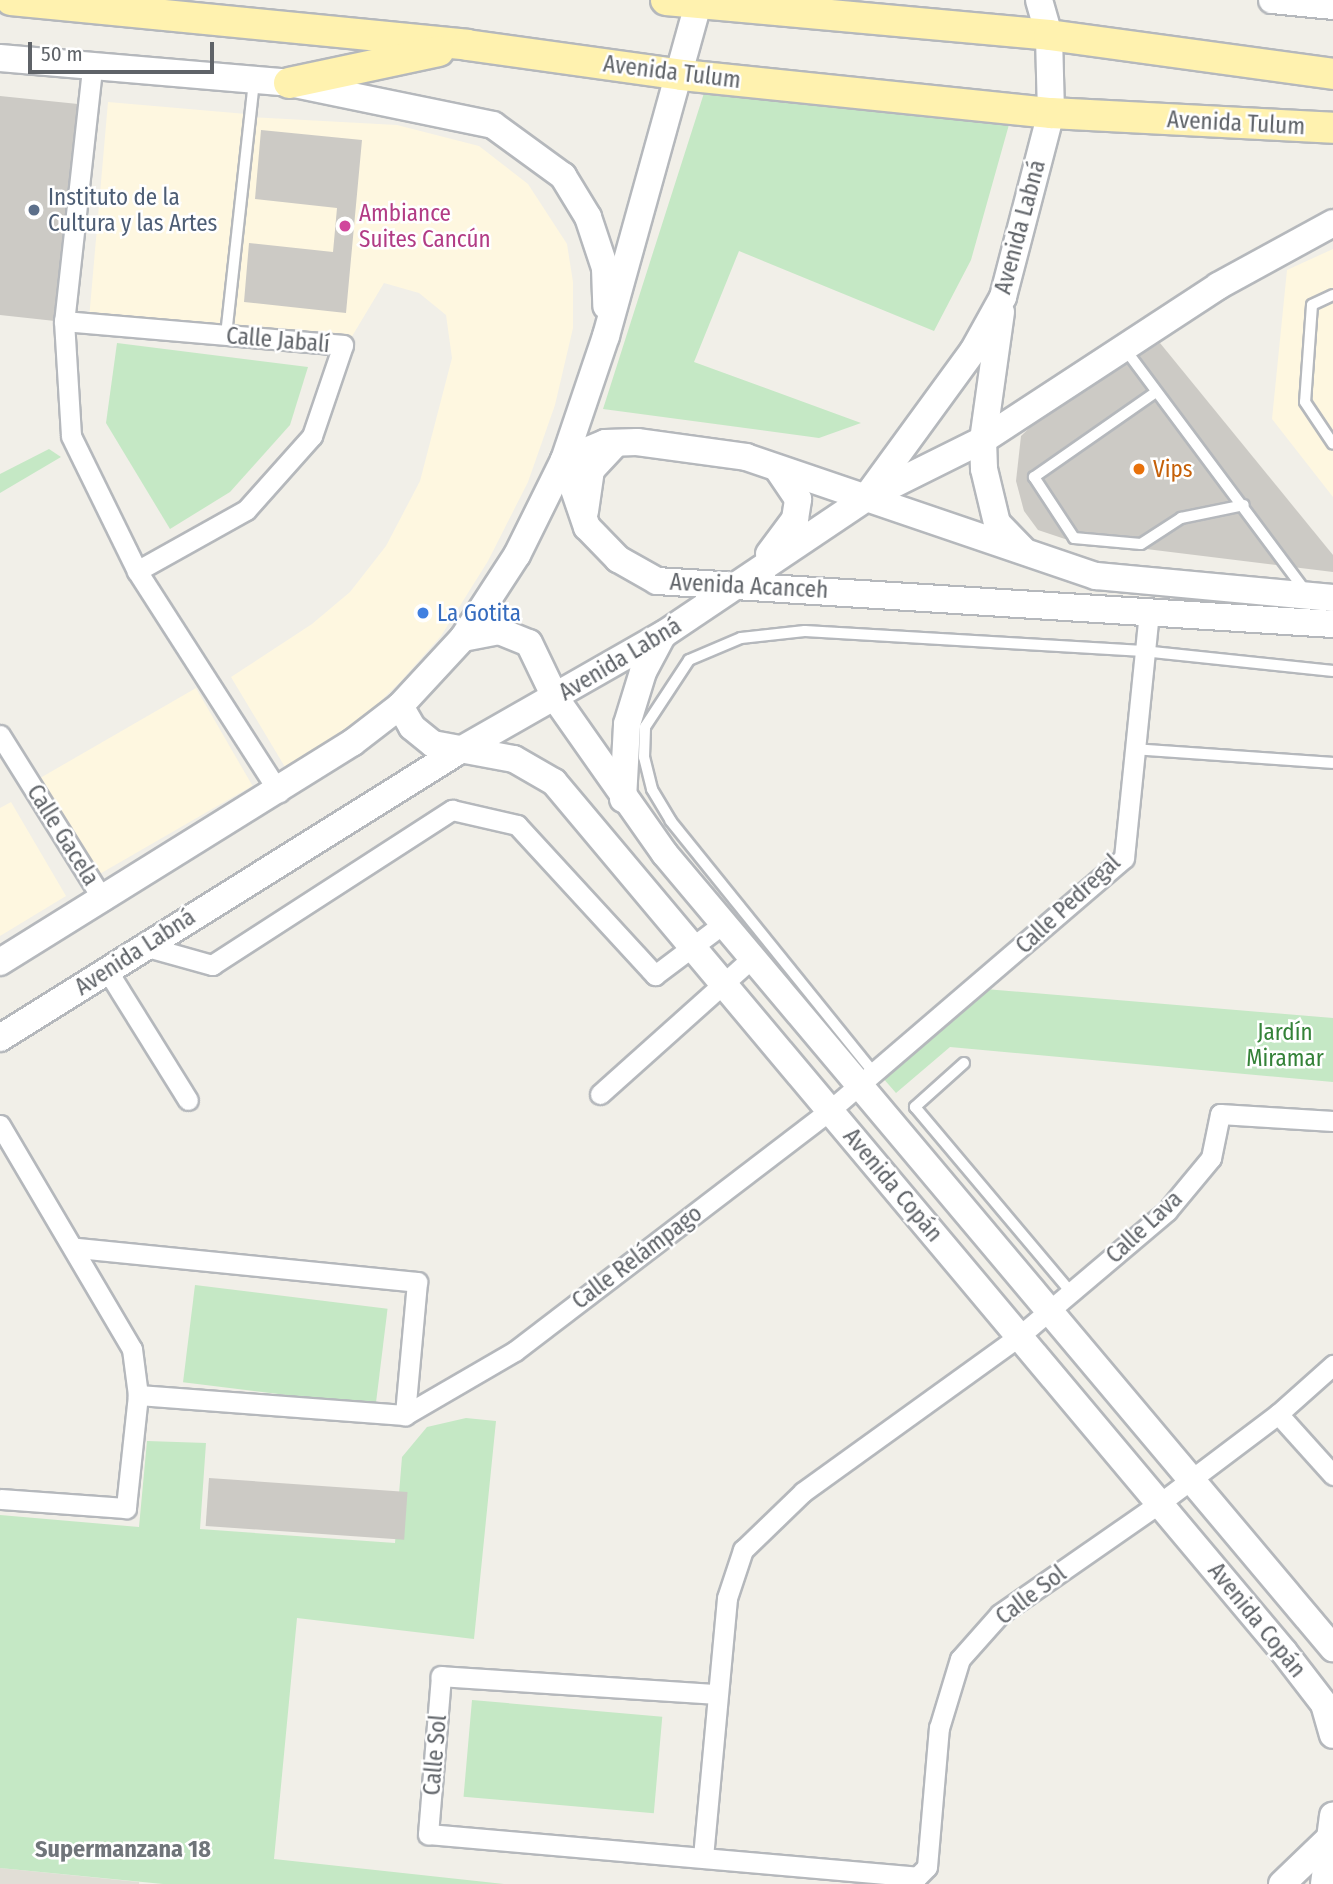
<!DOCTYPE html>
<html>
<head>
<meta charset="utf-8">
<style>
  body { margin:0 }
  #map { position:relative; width:1333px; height:1884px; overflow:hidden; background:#f1efe8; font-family:"Fira Sans Condensed",sans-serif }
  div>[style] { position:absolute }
  .commercial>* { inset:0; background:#fef7e0; transform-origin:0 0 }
  .education>* { inset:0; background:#e1ded6 }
  .green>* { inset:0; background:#c5e8c5; transform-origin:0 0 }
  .building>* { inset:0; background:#cccac5; transform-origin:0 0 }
  .roads { filter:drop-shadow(2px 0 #b5b8bc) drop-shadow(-2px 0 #b5b8bc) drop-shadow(0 2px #b5b8bc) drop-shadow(0 -2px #b5b8bc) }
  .lane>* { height:10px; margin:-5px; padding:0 5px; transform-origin:5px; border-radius:5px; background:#fff }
  .street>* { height:19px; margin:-9.5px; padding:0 9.5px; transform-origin:9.5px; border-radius:9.5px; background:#fff }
  .secondary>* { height:26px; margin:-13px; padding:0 13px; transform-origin:13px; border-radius:13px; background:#fff }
  .primary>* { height:30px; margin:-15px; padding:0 15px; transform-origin:15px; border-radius:15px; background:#fff2af }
  .dots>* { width:19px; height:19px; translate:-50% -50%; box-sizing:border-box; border:4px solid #fff; border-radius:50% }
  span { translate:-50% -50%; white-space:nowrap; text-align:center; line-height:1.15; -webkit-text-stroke:5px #fff; paint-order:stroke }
  .street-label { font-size:23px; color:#5f6368 }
  .service-label { font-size:23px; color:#4e5e75 }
  .left { translate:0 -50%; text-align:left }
  .hotel-label { font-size:23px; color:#b23c85 }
  .food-label { font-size:23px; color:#c56008 }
  .shop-label { font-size:23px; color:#366cbe }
  .park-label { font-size:23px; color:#348238 }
  .neighbourhood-label { font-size:24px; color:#70757a; font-weight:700 }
  .scale { position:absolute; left:28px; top:42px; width:186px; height:32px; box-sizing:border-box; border:4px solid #5f6368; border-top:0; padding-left:9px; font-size:21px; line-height:24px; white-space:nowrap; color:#5f6368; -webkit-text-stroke:5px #fff; paint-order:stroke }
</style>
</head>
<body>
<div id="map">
  <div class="commercial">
    <div style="left:108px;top:102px;width:136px;height:213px;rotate:5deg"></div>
    <div style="clip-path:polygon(250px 117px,397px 125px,479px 146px,528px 184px,567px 244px,573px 282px,573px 328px,555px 405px,528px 482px,488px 561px,441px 636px,400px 682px,352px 729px,288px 772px,231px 677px,312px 624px,350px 592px,386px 546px,420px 481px,452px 358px,446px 315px,419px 293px,384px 283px,351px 338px,232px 325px)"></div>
    <div style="clip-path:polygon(1333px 249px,1333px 497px,1272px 419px,1287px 270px)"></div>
    <div style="left:196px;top:688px;width:113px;height:186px;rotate:60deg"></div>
    <div style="clip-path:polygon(11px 802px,66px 896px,0 936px,0 808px)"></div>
  </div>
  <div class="education">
    <div style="clip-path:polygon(0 1868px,139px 1882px,139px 1884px,0 1884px)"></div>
  </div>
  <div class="green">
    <div style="clip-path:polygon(704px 93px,1010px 121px,971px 260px,934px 331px,739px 251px,694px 362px,861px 423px,819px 438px,603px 409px)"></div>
    <div style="clip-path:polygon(117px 343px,308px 367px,290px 425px,230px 492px,170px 529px,106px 423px)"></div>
    <div style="clip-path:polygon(49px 449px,61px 457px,0 493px,0 474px)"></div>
    <div style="clip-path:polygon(985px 989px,1333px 1018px,1333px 1082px,950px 1047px,896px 1093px,882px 1077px)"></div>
    <div style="left:195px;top:1285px;width:194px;height:98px;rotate:7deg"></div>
    <div style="clip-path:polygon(466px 1418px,496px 1421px,474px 1639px,297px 1618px,274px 1859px,504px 1884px,163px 1884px,0 1868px,0 1515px,139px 1527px,147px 1441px,206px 1443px,200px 1529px,395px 1543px,402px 1457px,427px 1427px)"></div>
    <div style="left:472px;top:1700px;width:191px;height:97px;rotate:5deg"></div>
  </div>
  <div class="building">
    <div style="clip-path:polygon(0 96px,78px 104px,55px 321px,0 315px)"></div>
    <div style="clip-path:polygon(261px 130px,362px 140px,346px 313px,244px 302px,249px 243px,333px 252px,337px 208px,255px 199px)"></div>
    <div style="clip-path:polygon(1160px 343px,1333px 555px,1333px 572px,1065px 539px,1038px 530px,1024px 511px,1016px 481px,1021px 436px,1051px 407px)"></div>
    <div style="left:209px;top:1478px;width:199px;height:48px;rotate:4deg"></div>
  </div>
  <div class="roads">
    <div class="lane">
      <div style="left:1333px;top:295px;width:23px;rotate:155deg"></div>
      <div style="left:1312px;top:305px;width:97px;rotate:94.1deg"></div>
      <div style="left:1305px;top:402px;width:50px;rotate:56.3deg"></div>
      <div style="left:226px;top:335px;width:255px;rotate:-83.7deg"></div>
      <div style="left:1125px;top:349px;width:303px;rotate:53.3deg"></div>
      <div style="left:1156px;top:392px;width:149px;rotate:145.1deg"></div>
      <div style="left:1034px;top:477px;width:73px;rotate:56.7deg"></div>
      <div style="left:1074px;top:538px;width:67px;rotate:5.1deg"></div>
      <div style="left:1141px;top:544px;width:48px;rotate:-33deg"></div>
      <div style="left:1181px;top:518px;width:64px;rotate:-11.7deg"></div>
      <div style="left:1134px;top:749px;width:199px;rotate:4deg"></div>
      <div style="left:964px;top:1063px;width:66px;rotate:138.1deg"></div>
      <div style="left:915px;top:1107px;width:242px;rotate:49.9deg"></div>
      <div style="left:874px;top:1073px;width:324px;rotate:-128.9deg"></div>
      <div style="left:671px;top:821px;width:37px;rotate:-121deg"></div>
      <div style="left:652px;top:789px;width:33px;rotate:-104deg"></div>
      <div style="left:644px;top:757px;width:30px;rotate:-88deg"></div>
      <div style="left:645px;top:727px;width:80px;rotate:-56.7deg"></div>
      <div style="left:689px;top:660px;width:56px;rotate:-22.9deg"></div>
      <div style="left:741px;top:638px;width:64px;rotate:-6.2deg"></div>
      <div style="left:805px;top:631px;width:339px;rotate:3.4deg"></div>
      <div style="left:1143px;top:651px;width:191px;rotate:6deg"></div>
    </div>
    <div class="street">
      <div style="left:92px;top:69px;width:254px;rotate:96.3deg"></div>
      <div style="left:64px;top:321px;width:115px;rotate:86.5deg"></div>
      <div style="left:71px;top:436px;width:150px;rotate:63.9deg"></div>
      <div style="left:137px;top:571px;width:263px;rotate:57.3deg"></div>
      <div style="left:64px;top:321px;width:280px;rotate:4.9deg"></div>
      <div style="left:343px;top:345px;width:96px;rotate:108.8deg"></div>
      <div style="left:312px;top:436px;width:99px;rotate:131.7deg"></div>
      <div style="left:246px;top:510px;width:125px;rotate:150.8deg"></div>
      <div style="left:0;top:735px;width:195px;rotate:58deg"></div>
      <div style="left:144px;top:946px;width:71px;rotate:15.6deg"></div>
      <div style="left:212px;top:965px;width:286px;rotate:-32.9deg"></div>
      <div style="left:452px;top:810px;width:67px;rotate:13deg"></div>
      <div style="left:517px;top:825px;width:204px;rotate:47.4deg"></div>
      <div style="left:655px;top:975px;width:85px;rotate:-36.9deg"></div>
      <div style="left:107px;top:970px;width:153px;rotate:58.1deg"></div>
      <div style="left:600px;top:1094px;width:204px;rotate:-41.8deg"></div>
      <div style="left:0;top:1125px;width:260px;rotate:59.5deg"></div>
      <div style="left:132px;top:1349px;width:46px;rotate:82.6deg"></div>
      <div style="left:138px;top:1395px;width:114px;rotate:96.1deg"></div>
      <div style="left:126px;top:1508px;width:126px;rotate:-175.9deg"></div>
      <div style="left:77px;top:1248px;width:342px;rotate:5.7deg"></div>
      <div style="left:417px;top:1282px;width:134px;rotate:95.2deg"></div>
      <div style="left:405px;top:1415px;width:268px;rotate:-175.7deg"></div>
      <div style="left:1278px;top:1414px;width:82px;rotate:48deg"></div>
      <div style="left:405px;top:1415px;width:127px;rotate:-30.2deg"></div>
      <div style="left:515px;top:1351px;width:397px;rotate:-37.4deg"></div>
      <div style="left:830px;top:1110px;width:387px;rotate:-40.6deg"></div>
      <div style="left:1124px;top:858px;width:249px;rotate:-84.2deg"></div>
      <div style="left:716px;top:1694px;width:276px;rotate:-176.3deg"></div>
      <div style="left:441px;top:1676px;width:159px;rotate:94.7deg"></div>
      <div style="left:428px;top:1834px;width:491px;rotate:5deg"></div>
      <div style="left:917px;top:1877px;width:14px;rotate:-45deg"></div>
      <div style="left:927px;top:1867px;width:140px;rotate:-85.1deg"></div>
      <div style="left:939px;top:1728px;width:72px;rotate:-73.1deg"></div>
      <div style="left:960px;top:1659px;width:60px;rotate:-48.4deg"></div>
      <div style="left:1000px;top:1614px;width:195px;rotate:-34.8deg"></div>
      <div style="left:1160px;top:1503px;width:148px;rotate:-37deg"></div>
      <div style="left:1278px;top:1414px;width:74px;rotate:-41.7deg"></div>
      <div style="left:703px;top:1857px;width:260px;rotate:-84.7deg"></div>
      <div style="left:727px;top:1598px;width:51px;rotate:-71.6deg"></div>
      <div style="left:743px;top:1550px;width:83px;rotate:-44deg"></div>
      <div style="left:803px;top:1492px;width:265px;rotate:-35.8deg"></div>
      <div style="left:1018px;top:1337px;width:195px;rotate:-40.2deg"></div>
      <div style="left:1167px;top:1211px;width:69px;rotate:-50.3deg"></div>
      <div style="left:1211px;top:1158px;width:45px;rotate:-78.4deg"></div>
      <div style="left:1220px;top:1114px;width:113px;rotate:3.5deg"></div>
    </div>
    <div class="secondary">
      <div style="left:1272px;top:0;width:61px;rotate:5.6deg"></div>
      <div style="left:0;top:58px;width:290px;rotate:4.9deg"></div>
      <div style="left:289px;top:83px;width:208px;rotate:11.6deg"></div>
      <div style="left:493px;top:125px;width:87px;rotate:36.1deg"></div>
      <div style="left:563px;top:176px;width:48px;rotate:58.6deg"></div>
      <div style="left:588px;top:217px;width:54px;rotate:71.6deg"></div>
      <div style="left:605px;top:268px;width:38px;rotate:88deg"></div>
      <div style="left:1001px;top:312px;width:129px;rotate:98deg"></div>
      <div style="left:983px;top:440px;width:29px;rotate:88deg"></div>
      <div style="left:984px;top:469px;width:56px;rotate:76.5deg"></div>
      <div style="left:997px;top:523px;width:37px;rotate:46deg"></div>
      <div style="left:564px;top:460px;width:71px;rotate:71.1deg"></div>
      <div style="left:587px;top:527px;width:45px;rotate:45.9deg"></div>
      <div style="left:618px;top:559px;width:45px;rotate:29.4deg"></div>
      <div style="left:657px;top:581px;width:677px;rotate:3.64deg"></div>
      <div style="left:564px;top:460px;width:44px;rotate:-22.5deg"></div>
      <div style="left:605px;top:443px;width:32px;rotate:-2deg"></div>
      <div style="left:637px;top:442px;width:110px;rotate:7.8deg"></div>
      <div style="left:746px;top:457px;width:370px;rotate:18.8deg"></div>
      <div style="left:1096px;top:576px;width:238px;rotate:5.3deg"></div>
      <div style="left:870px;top:496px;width:126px;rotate:-26.4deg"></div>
      <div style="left:983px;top:440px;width:281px;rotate:-33.2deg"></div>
      <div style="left:1218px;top:286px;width:131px;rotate:-28.7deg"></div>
      <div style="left:585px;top:511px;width:41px;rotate:-81.7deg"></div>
      <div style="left:591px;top:470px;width:37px;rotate:-47deg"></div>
      <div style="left:769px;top:554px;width:44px;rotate:-53.4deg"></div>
      <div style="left:795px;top:519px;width:20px;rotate:-81deg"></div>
      <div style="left:798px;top:499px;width:36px;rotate:-124deg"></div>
      <div style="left:463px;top:638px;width:37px;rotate:-11deg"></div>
      <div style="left:499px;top:631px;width:32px;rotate:22deg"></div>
      <div style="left:529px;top:643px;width:62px;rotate:64.3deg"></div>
      <div style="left:556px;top:699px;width:189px;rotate:54.9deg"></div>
      <div style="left:665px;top:854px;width:1038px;rotate:49.93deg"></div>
      <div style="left:400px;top:706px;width:24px;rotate:60deg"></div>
      <div style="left:412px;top:727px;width:27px;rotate:39deg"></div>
      <div style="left:433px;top:744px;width:82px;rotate:10.5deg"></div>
      <div style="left:514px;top:759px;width:46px;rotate:29.9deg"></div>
      <div style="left:554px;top:782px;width:1136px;rotate:50deg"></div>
      <div style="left:1284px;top:1652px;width:66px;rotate:52.4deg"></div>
      <div style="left:1324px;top:1704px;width:32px;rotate:74deg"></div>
      <div style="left:623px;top:799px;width:75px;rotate:-86.9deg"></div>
      <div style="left:627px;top:724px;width:54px;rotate:-72.9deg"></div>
      <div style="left:643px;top:672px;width:40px;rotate:-62deg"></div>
      <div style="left:0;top:962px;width:415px;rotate:-31.9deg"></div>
      <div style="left:352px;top:743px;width:61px;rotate:-37.6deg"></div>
      <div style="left:400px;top:706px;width:93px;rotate:-47.2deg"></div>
      <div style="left:463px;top:638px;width:99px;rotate:-57deg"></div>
      <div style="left:517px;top:555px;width:106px;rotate:-63.7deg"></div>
      <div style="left:564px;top:460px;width:131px;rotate:-71.3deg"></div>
      <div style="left:606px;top:336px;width:349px;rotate:-74.5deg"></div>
      <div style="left:0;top:1038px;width:539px;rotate:-32.04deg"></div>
      <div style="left:457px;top:752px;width:238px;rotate:-29.7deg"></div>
      <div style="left:664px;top:634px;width:242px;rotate:-33.9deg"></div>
      <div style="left:865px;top:499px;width:183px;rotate:-53.9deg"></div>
      <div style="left:973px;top:351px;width:62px;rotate:-60.9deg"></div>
      <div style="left:1003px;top:297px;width:190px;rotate:-75.4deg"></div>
      <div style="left:1051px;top:113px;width:78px;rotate:-91.5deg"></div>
      <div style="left:1049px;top:35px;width:36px;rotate:-106deg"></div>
      <div style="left:1282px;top:1884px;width:71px;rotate:-43.9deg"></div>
      <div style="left:1324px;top:1884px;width:69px;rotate:-82.5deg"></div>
    </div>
    <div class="primary">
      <div style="left:11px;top:0;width:458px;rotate:5.6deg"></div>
      <div style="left:467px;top:45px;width:217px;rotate:7.9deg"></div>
      <div style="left:682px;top:75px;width:371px;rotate:5.9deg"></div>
      <div style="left:1051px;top:113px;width:282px;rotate:3deg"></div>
      <div style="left:666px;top:0;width:385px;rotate:5.2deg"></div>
      <div style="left:1049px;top:35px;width:287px;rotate:7.8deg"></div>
      <div style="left:289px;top:83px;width:153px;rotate:-12deg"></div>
    </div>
  </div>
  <div class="dots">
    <div style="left:34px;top:210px;background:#5c6f8a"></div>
    <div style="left:345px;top:226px;background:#d1479c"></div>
    <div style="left:1139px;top:469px;background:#e8710a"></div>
    <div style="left:423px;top:613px;background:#3f7fe0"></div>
  </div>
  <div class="street-label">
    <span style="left:672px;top:72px;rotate:7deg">Avenida Tulum</span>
    <span style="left:1236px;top:123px;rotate:3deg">Avenida Tulum</span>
    <span style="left:1020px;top:227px;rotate:-75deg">Avenida Labná</span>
    <span style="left:278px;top:340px;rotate:5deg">Calle Jabalí</span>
    <span style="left:749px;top:586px;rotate:3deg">Avenida Acanceh</span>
    <span style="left:620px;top:659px;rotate:-31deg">Avenida Labná</span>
    <span style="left:63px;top:835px;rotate:58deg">Calle Gacela</span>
    <span style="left:1068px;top:904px;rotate:-43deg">Calle Pedregal</span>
    <span style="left:135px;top:952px;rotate:-33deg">Avenida Labná</span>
    <span style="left:893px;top:1185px;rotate:50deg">Avenida Copán</span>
    <span style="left:1144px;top:1227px;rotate:-43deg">Calle Lava</span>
    <span style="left:637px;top:1257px;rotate:-37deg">Calle Relámpago</span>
    <span style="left:1031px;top:1595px;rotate:-37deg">Calle Sol</span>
    <span style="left:1257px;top:1620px;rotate:51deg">Avenida Copán</span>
    <span style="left:435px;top:1755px;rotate:-85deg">Calle Sol</span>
  </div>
  <div class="service-label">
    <span class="left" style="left:48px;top:210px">Instituto de la<br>Cultura y las Artes</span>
  </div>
  <div class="hotel-label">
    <span class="left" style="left:359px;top:226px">Ambiance<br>Suites Cancún</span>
  </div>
  <div class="food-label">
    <span class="left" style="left:1153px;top:469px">Vips</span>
  </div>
  <div class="shop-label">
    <span class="left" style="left:437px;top:613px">La Gotita</span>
  </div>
  <div class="park-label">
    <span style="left:1285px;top:1045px">Jardín<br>Miramar</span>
  </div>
  <div class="neighbourhood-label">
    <span style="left:123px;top:1850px">Supermanzana 18</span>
  </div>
  <div class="scale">50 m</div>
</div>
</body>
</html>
